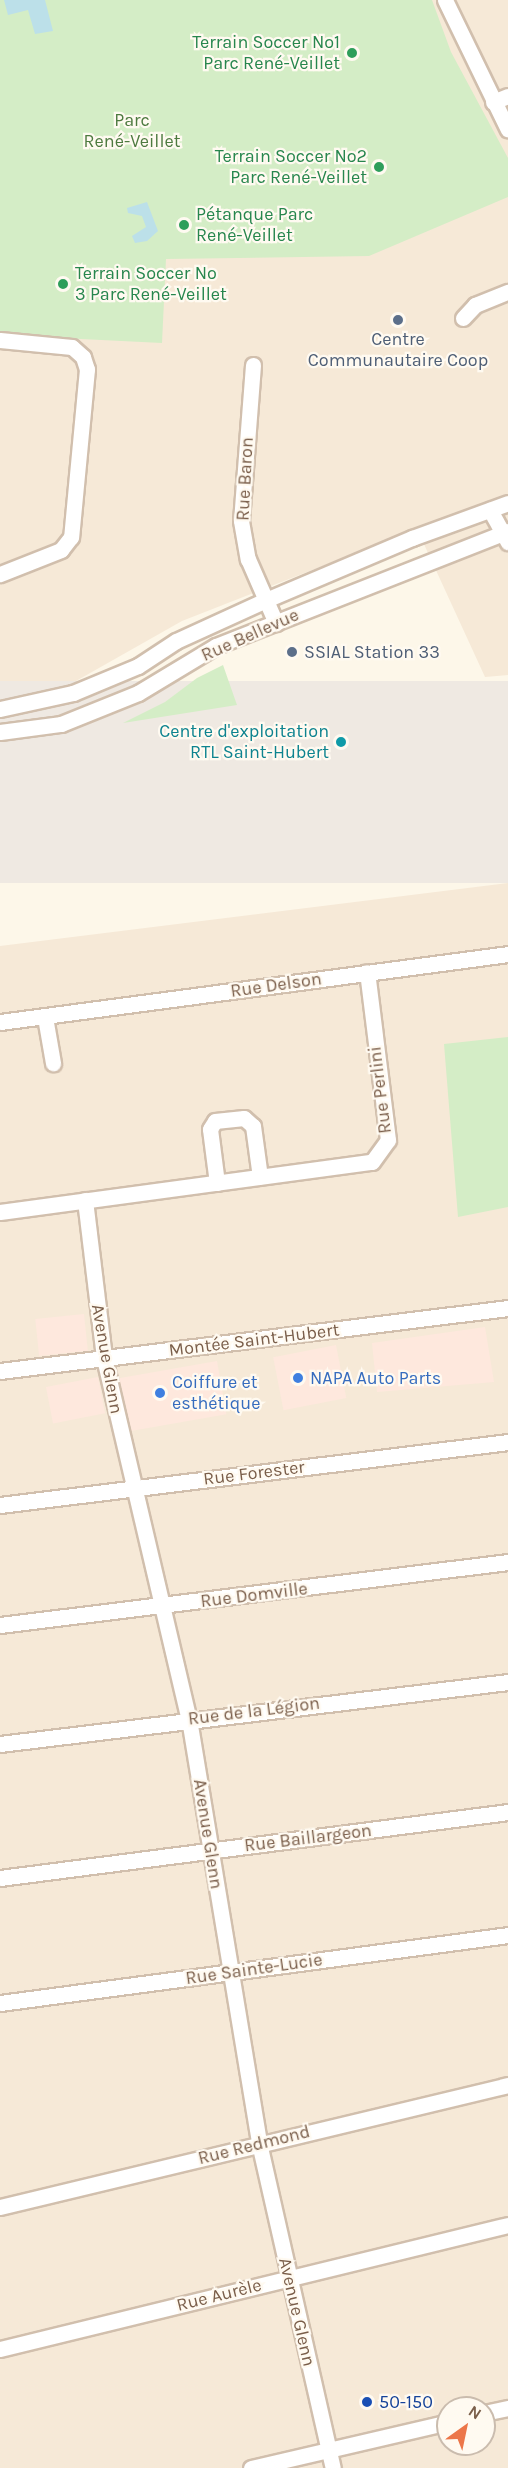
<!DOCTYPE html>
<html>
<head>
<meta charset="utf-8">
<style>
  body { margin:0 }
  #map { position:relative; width:508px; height:2468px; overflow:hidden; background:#fdf7e9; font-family:Karla,sans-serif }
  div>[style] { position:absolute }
  .residential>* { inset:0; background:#f6e9d7 }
  .commercial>* { inset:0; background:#fee8dd; transform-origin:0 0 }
  .industrial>* { inset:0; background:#efe9e2; transform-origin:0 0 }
  .green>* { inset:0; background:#d4edc6 }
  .water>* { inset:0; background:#bce0e9 }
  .roads { filter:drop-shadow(2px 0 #d1bfad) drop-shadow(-2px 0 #d1bfad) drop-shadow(0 2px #d1bfad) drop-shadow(0 -2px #d1bfad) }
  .minor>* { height:15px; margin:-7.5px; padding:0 7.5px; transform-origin:7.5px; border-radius:7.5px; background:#fff }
  .dots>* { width:16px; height:16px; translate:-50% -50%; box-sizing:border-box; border:3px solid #fffaf1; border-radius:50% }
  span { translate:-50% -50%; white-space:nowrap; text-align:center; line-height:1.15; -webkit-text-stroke:4.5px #fffaf1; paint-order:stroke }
  .leisure-label { font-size:18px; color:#27864d }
  .right { translate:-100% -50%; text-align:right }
  .left { translate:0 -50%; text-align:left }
  .park-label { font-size:18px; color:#4d7a3f }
  .service-label { font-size:18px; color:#4e5e75 }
  .street-label { font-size:18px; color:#7a5e4a }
  .culture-label { font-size:18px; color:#0d838f }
  .shop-label { font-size:18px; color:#366cbe }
  .transit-label { font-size:18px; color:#164399 }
  .north { position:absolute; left:436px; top:2396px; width:60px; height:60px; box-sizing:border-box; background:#fffaf1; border:2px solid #cabcae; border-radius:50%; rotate:33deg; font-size:16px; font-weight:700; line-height:24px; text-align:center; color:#7a5e4a }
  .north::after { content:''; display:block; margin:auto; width:21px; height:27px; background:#ec7649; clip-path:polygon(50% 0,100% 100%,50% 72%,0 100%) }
</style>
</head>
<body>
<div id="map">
  <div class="residential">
    <div style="clip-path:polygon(0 0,508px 0,508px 675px,485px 677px,417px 529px,182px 621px,76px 681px,0 697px)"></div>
    <div style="clip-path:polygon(evenodd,508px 883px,508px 2468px,0 2468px,0 946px,508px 883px,448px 2408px,484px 2408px,484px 2444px,448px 2444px,448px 2408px)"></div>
  </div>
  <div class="commercial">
    <div style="left:84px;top:1314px;width:37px;height:49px;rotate:84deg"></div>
    <div style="clip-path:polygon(485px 1327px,494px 1382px,377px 1392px,372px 1343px)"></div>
    <div style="left:336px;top:1345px;width:54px;height:64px;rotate:79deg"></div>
    <div style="left:217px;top:1361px;width:54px;height:104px;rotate:80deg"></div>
    <div style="left:98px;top:1377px;width:37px;height:53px;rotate:79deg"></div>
  </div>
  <div class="industrial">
    <div style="left:508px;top:681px;width:202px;height:512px;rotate:90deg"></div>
  </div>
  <div class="green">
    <div style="clip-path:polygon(0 0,432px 0,451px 52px,508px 158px,508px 197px,369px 256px,166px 259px,162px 343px,0 335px)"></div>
    <div style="clip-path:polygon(223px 665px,237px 705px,123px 723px,165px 702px,197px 678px)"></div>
    <div style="clip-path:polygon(508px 1037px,508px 1207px,458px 1217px,444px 1044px)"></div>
  </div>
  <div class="water">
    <div style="clip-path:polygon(4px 0,45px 0,53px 31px,35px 34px,28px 10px,8px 15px)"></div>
    <div style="clip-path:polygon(147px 202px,158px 231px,147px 241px,135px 243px,132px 236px,146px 227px,142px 216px,128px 213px,127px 208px)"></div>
  </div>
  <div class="roads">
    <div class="minor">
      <div style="left:445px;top:0;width:144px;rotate:64.1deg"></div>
      <div style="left:493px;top:102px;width:16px;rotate:-22deg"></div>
      <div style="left:463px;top:318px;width:18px;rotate:-47deg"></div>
      <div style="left:475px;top:305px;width:35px;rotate:-22deg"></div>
      <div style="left:0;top:340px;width:72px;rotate:5.6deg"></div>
      <div style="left:72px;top:347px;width:15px;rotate:42deg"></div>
      <div style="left:83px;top:357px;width:13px;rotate:72deg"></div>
      <div style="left:87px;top:369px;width:169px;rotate:95.4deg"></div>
      <div style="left:71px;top:537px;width:16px;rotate:128deg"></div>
      <div style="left:61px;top:550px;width:66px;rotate:158.5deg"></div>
      <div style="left:253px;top:365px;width:156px;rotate:94.4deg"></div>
      <div style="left:241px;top:521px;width:39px;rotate:80deg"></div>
      <div style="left:248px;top:559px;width:70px;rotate:66.4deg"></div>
      <div style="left:490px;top:510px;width:37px;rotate:61deg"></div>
      <div style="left:0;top:709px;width:75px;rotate:-12.4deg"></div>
      <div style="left:73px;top:693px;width:70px;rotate:-22.6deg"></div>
      <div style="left:138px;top:666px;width:45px;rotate:-33.3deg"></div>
      <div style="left:176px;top:641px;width:99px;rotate:-24.5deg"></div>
      <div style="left:266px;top:600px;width:159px;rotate:-23deg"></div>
      <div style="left:412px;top:538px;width:102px;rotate:-20deg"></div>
      <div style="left:0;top:732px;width:62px;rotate:-7.5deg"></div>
      <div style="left:61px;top:724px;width:83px;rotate:-21.9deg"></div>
      <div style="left:138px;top:693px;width:91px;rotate:-31.1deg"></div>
      <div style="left:216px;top:646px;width:314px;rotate:-21.5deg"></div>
      <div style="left:45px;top:1017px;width:47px;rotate:80.1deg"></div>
      <div style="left:0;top:1022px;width:513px;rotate:-7.62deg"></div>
      <div style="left:217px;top:1183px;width:54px;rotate:-97.4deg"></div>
      <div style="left:210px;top:1129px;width:9px;rotate:-58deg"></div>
      <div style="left:215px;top:1121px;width:29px;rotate:-6deg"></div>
      <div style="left:244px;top:1118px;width:12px;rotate:42deg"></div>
      <div style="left:253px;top:1126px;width:51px;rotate:82.2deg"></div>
      <div style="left:85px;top:1200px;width:159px;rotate:83.1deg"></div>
      <div style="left:104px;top:1358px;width:371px;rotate:76.8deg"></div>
      <div style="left:189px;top:1719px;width:430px;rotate:80.6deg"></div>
      <div style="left:259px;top:2143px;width:333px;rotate:77.2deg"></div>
      <div style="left:0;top:1212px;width:375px;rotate:-7.7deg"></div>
      <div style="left:372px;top:1162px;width:27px;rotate:-54deg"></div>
      <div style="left:388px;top:1140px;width:169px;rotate:-97.1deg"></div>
      <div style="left:0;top:1371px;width:512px;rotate:-7.07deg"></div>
      <div style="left:0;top:1505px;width:512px;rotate:-7.07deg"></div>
      <div style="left:0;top:1625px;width:512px;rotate:-7.07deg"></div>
      <div style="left:0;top:1744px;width:512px;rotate:-6.96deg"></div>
      <div style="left:0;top:1878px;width:512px;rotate:-7.4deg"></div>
      <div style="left:0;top:2003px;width:513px;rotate:-7.62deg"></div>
      <div style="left:0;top:2207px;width:522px;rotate:-13.5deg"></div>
      <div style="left:0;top:2349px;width:523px;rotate:-13.72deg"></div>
      <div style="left:484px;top:2413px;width:25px;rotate:-12deg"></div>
      <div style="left:251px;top:2468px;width:202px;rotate:-13.1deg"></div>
    </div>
  </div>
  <div class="dots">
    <div style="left:352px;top:53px;background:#2e9e5b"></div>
    <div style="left:379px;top:167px;background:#2e9e5b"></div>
    <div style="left:184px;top:225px;background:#2e9e5b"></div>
    <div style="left:63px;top:284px;background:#2e9e5b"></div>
    <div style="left:398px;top:320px;background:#5c6f8a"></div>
    <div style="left:292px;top:652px;background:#5c6f8a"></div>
    <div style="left:341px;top:742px;background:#0f9aa8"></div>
    <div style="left:298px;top:1378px;background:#3f7fe0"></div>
    <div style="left:160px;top:1393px;background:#3f7fe0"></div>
    <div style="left:367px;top:2402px;background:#1a4fb4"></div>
  </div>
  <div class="leisure-label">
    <span class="right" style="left:340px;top:53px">Terrain Soccer No1<br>Parc René-Veillet</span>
    <span class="right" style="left:367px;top:167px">Terrain Soccer No2<br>Parc René-Veillet</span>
    <span class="left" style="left:196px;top:225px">Pétanque Parc<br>René-Veillet</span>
    <span class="left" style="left:75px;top:284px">Terrain Soccer No<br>3 Parc René-Veillet</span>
  </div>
  <div class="park-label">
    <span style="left:132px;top:131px">Parc<br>René-Veillet</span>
  </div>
  <div class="service-label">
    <span style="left:398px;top:350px">Centre<br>Communautaire Coop</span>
    <span class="left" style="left:304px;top:652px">SSIAL Station 33</span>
  </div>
  <div class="street-label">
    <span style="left:245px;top:479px;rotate:-87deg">Rue Baron</span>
    <span style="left:250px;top:635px;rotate:-24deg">Rue Bellevue</span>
    <span style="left:276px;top:985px;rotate:-8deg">Rue Delson</span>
    <span style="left:380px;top:1090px;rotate:-97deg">Rue Perlini</span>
    <span style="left:254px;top:1340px;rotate:-7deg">Montée Saint-Hubert</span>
    <span style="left:107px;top:1359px;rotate:80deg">Avenue Glenn</span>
    <span style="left:254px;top:1473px;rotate:-7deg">Rue Forester</span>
    <span style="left:254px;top:1595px;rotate:-7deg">Rue Domville</span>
    <span style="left:254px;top:1711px;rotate:-7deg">Rue de la Légion</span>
    <span style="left:208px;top:1834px;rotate:81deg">Avenue Glenn</span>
    <span style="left:308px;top:1838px;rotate:-7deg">Rue Baillargeon</span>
    <span style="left:254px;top:1969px;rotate:-8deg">Rue Sainte-Lucie</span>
    <span style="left:254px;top:2145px;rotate:-14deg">Rue Redmond</span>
    <span style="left:219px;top:2295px;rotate:-14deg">Rue Aurèle</span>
    <span style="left:297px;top:2312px;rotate:77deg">Avenue Glenn</span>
  </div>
  <div class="culture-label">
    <span class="right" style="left:329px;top:742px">Centre d'exploitation<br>RTL Saint-Hubert</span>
  </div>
  <div class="shop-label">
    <span class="left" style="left:310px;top:1378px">NAPA Auto Parts</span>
    <span class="left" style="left:172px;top:1393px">Coiffure et<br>esthétique</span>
  </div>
  <div class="transit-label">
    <span class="left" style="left:379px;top:2402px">50-150</span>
  </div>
  <div class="north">N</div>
</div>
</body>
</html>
